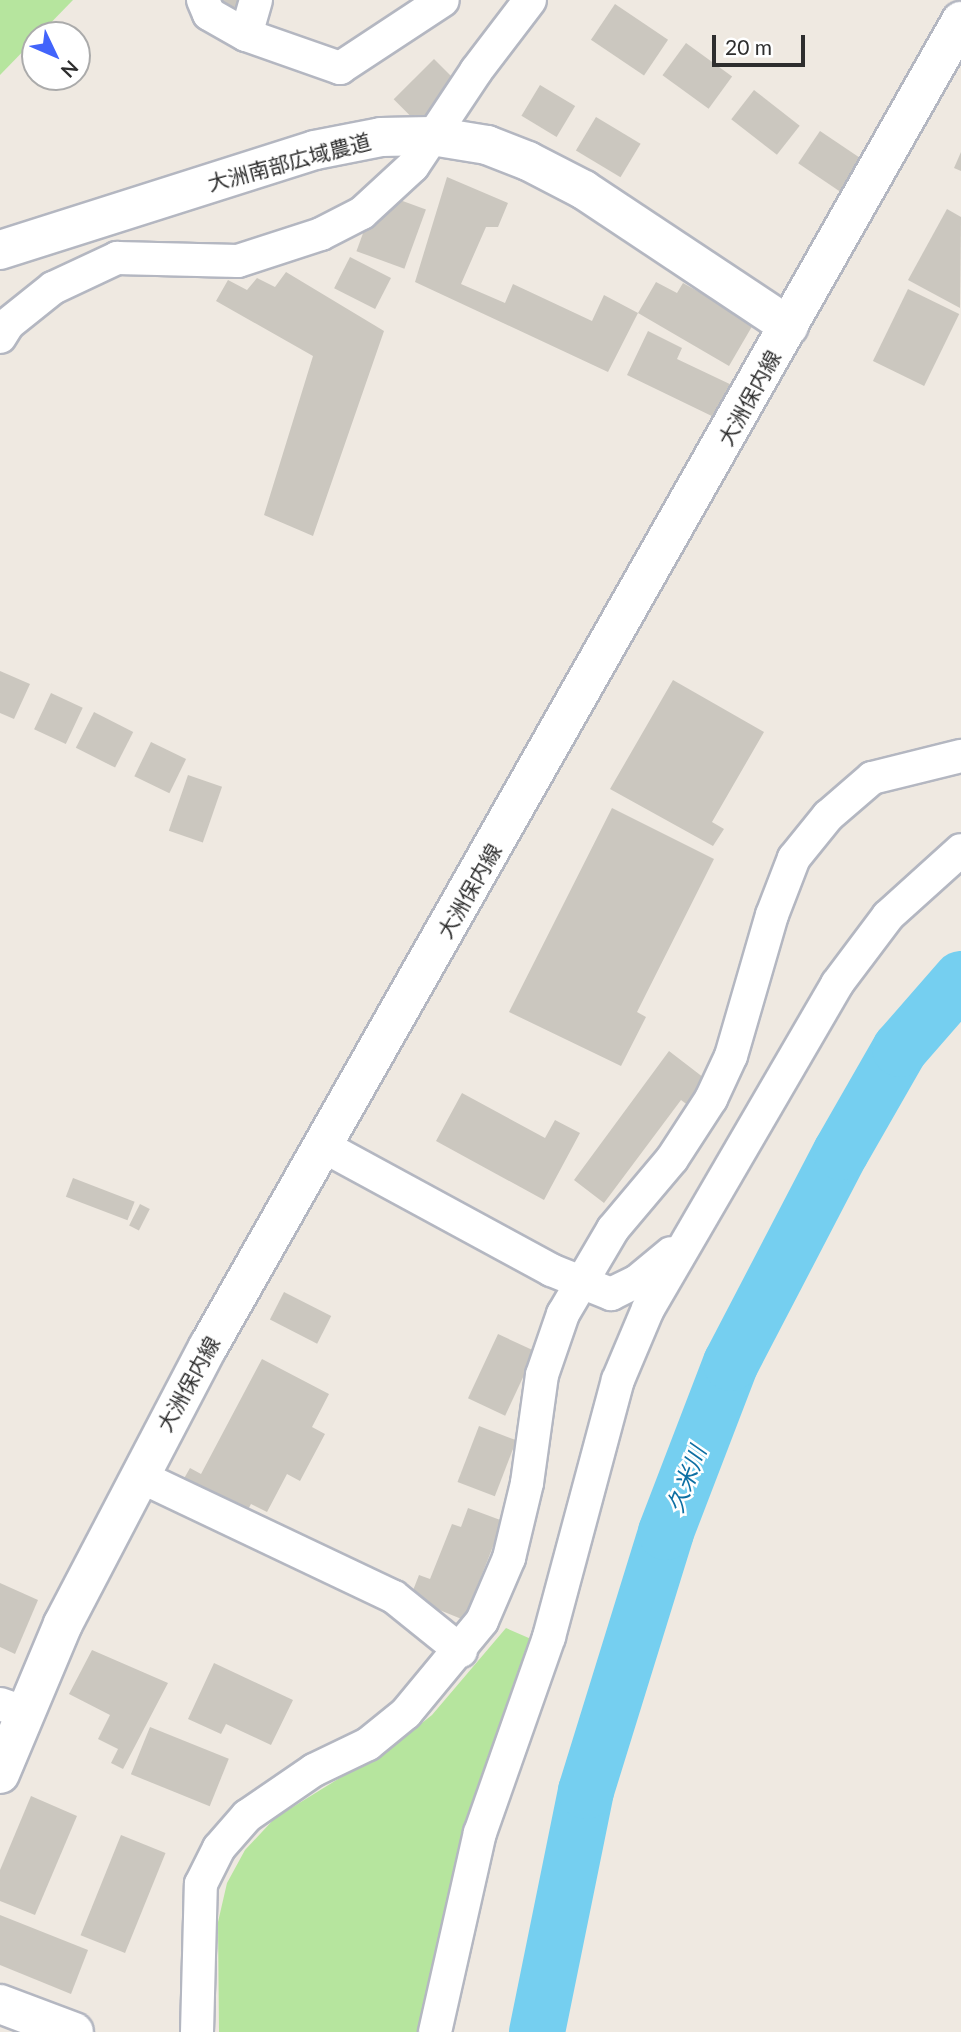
<!DOCTYPE html>
<html>
<head>
<meta charset="utf-8">
<style>
  body { margin:0 }
  #map { position:relative; width:961px; height:2032px; overflow:hidden; background:#efe9e1; font-family:Lato,"Noto Sans JP",sans-serif }
  div>[style] { position:absolute }
  .green>* { inset:0; background:#b6e59e }
  .river>* { height:56px; margin:-28px; padding:0 28px; transform-origin:28px; border-radius:28px; background:#75cff0 }
  .building>* { inset:0; background:#cbc7bf; transform-origin:0 0 }
  .roads { filter:drop-shadow(2px 0 #b4b7c1) drop-shadow(-2px 0 #b4b7c1) drop-shadow(0 2px #b4b7c1) drop-shadow(0 -2px #b4b7c1) }
  .minor>* { height:32px; margin:-16px; padding:0 16px; transform-origin:16px; border-radius:16px; background:#fff }
  .tertiary>* { height:38px; margin:-19px; padding:0 19px; transform-origin:19px; border-radius:19px; background:#fff }
  .secondary>* { height:38px; margin:-19px; padding:0 19px; transform-origin:19px; border-radius:19px; background:#fff }
  span { translate:-50% -50%; white-space:nowrap; text-align:center; line-height:1.15; -webkit-text-stroke:5px #fff; paint-order:stroke }
  .street-label { font-size:21px; color:#2e2e2e }
  .water-label { font-size:23px; color:#0d6fa3; font-style:italic }
  .north { position:absolute; left:21px; top:21px; width:70px; height:70px; box-sizing:border-box; background:#fff; border:2px solid #ababab; border-radius:50%; rotate:134deg; font-size:19px; font-weight:700; line-height:28px; text-align:center; color:#2e2e2e }
  .north::after { content:''; display:block; margin:auto; width:24px; height:32px; background:#4264fb; clip-path:polygon(50% 0,100% 100%,50% 72%,0 100%) }
  .scale { position:absolute; left:712px; top:35px; width:93px; height:32px; box-sizing:border-box; border:4px solid #2e2e2e; border-top:0; padding-left:9px; font-size:21px; line-height:24px; white-space:nowrap; color:#2e2e2e; -webkit-text-stroke:5px #fff; paint-order:stroke }
</style>
</head>
<body>
<div id="map">
  <div class="green">
    <div style="clip-path:polygon(0 0,73px 0,0 75px)"></div>
    <div style="clip-path:polygon(506px 1628px,538px 1642px,427px 2032px,219px 2032px,218px 1922px,227px 1883px,245px 1850px,275px 1818px,398px 1742px,432px 1715px)"></div>
  </div>
  <div class="river">
    <div style="left:537px;top:2032px;width:246px;rotate:-78.5deg"></div>
    <div style="left:586px;top:1791px;width:271px;rotate:-72.8deg"></div>
    <div style="left:666px;top:1532px;width:181px;rotate:-69deg"></div>
    <div style="left:731px;top:1363px;width:238px;rotate:-62.5deg"></div>
    <div style="left:841px;top:1152px;width:119px;rotate:-60.2deg"></div>
    <div style="left:900px;top:1049px;width:93px;rotate:-48.9deg"></div>
  </div>
  <div class="building">
    <div style="clip-path:polygon(213px 0,240px 0,234px 18px)"></div>
    <div style="left:615px;top:4px;width:64px;height:43px;rotate:34deg"></div>
    <div style="left:686px;top:43px;width:57px;height:40px;rotate:36deg"></div>
    <div style="left:434px;top:59px;width:34px;height:57px;rotate:45deg"></div>
    <div style="left:540px;top:85px;width:41px;height:36px;rotate:31deg"></div>
    <div style="left:754px;top:90px;width:58px;height:37px;rotate:38deg"></div>
    <div style="left:596px;top:117px;width:52px;height:39px;rotate:31deg"></div>
    <div style="left:820px;top:131px;width:61px;height:39px;rotate:34deg"></div>
    <div style="clip-path:polygon(961px 152px,961px 171px,954px 168px)"></div>
    <div style="clip-path:polygon(447px 177px,508px 203px,498px 227px,486px 227px,461px 284px,505px 303px,513px 284px,592px 321px,604px 295px,638px 313px,656px 282px,677px 293px,683px 283px,754px 323px,729px 366px,638px 313px,608px 372px,415px 282px)"></div>
    <div style="left:378px;top:192px;width:51px;height:63px;rotate:20deg"></div>
    <div style="clip-path:polygon(947px 209px,961px 217px,960px 308px,908px 280px)"></div>
    <div style="left:350px;top:257px;width:46px;height:35px;rotate:27deg"></div>
    <div style="clip-path:polygon(286px 272px,384px 331px,313px 536px,264px 515px,313px 356px,216px 301px,228px 280px,247px 290px,257px 278px,275px 287px)"></div>
    <div style="left:908px;top:289px;width:57px;height:80px;rotate:26deg"></div>
    <div style="clip-path:polygon(648px 331px,682px 348px,677px 359px,736px 387px,720px 420px,627px 375px)"></div>
    <div style="clip-path:polygon(0 671px,30px 684px,14px 719px,0 713px)"></div>
    <div style="clip-path:polygon(673px 680px,764px 732px,712px 822px,724px 829px,713px 846px,610px 789px)"></div>
    <div style="left:51px;top:693px;width:35px;height:40px;rotate:25deg"></div>
    <div style="left:94px;top:712px;width:44px;height:40px;rotate:27deg"></div>
    <div style="left:151px;top:742px;width:39px;height:38px;rotate:26deg"></div>
    <div style="left:188px;top:775px;width:36px;height:59px;rotate:19deg"></div>
    <div style="clip-path:polygon(612px 808px,714px 859px,637px 1012px,646px 1017px,621px 1066px,509px 1012px)"></div>
    <div style="clip-path:polygon(669px 1051px,708px 1081px,689px 1106px,681px 1100px,604px 1203px,574px 1180px)"></div>
    <div style="clip-path:polygon(462px 1093px,545px 1138px,555px 1120px,580px 1133px,544px 1200px,436px 1141px)"></div>
    <div style="left:73px;top:1178px;width:66px;height:20px;rotate:21deg"></div>
    <div style="left:140px;top:1204px;width:11px;height:24px;rotate:27deg"></div>
    <div style="left:284px;top:1292px;width:53px;height:31px;rotate:27deg"></div>
    <div style="left:498px;top:1334px;width:41px;height:71px;rotate:25deg"></div>
    <div style="clip-path:polygon(262px 1359px,329px 1394px,312px 1427px,325px 1434px,300px 1481px,287px 1474px,267px 1512px,251px 1504px,245px 1515px,182px 1482px,190px 1468px,201px 1474px)"></div>
    <div style="left:479px;top:1426px;width:40px;height:60px;rotate:21deg"></div>
    <div style="clip-path:polygon(468px 1508px,503px 1521px,464px 1620px,410px 1598px,419px 1575px,430px 1579px,452px 1524px,461px 1527px)"></div>
    <div style="clip-path:polygon(0 1583px,38px 1600px,15px 1654px,0 1647px)"></div>
    <div style="clip-path:polygon(92px 1650px,168px 1683px,123px 1769px,111px 1763px,118px 1749px,98px 1739px,110px 1715px,69px 1694px)"></div>
    <div style="clip-path:polygon(214px 1663px,293px 1700px,271px 1745px,226px 1724px,221px 1734px,188px 1719px)"></div>
    <div style="left:150px;top:1727px;width:85px;height:51px;rotate:22deg"></div>
    <div style="clip-path:polygon(31px 1796px,77px 1816px,35px 1915px,0 1901px,0 1870px)"></div>
    <div style="left:121px;top:1835px;width:48px;height:108px;rotate:22deg"></div>
    <div style="clip-path:polygon(0 1915px,88px 1950px,71px 1994px,0 1965px)"></div>
  </div>
  <div class="roads">
    <div class="minor">
      <div style="left:203px;top:0;width:15px;rotate:67deg"></div>
      <div style="left:209px;top:14px;width:43px;rotate:29.6deg"></div>
      <div style="left:256px;top:0;width:36px;rotate:106deg"></div>
      <div style="left:246px;top:35px;width:100px;rotate:19.3deg"></div>
      <div style="left:340px;top:68px;width:123px;rotate:-33.4deg"></div>
      <div style="left:0;top:337px;width:15px;rotate:-58deg"></div>
      <div style="left:8px;top:324px;width:58px;rotate:-38.7deg"></div>
      <div style="left:53px;top:288px;width:71px;rotate:-25.1deg"></div>
      <div style="left:117px;top:258px;width:121px;rotate:1.4deg"></div>
      <div style="left:238px;top:261px;width:87px;rotate:-18deg"></div>
      <div style="left:321px;top:234px;width:46px;rotate:-27.1deg"></div>
      <div style="left:362px;top:213px;width:69px;rotate:-42.7deg"></div>
      <div style="left:413px;top:166px;width:114px;rotate:-56.4deg"></div>
      <div style="left:476px;top:71px;width:89px;rotate:-52.7deg"></div>
      <div style="left:323px;top:1146px;width:260px;rotate:28.5deg"></div>
      <div style="left:551px;top:1270px;width:65px;rotate:21.8deg"></div>
      <div style="left:611px;top:1294px;width:28px;rotate:-26deg"></div>
      <div style="left:636px;top:1282px;width:45px;rotate:-39.6deg"></div>
      <div style="left:139px;top:1476px;width:282px;rotate:25.4deg"></div>
      <div style="left:394px;top:1597px;width:86px;rotate:38.9deg"></div>
      <div style="left:0;top:1704px;width:28px;rotate:19deg"></div>
      <div style="left:197px;top:2032px;width:148px;rotate:-88.5deg"></div>
      <div style="left:201px;top:1884px;width:40px;rotate:-63.4deg"></div>
      <div style="left:219px;top:1848px;width:43px;rotate:-48.8deg"></div>
      <div style="left:247px;top:1816px;width:81px;rotate:-34.5deg"></div>
      <div style="left:314px;top:1770px;width:60px;rotate:-25.7deg"></div>
      <div style="left:368px;top:1744px;width:49px;rotate:-39.2deg"></div>
      <div style="left:406px;top:1713px;width:119px;rotate:-50.4deg"></div>
      <div style="left:482px;top:1621px;width:69px;rotate:-66.8deg"></div>
      <div style="left:509px;top:1558px;width:77px;rotate:-76.5deg"></div>
      <div style="left:527px;top:1483px;width:109px;rotate:-82.1deg"></div>
      <div style="left:542px;top:1375px;width:65px;rotate:-71deg"></div>
      <div style="left:563px;top:1314px;width:99px;rotate:-59.5deg"></div>
      <div style="left:613px;top:1229px;width:92px;rotate:-49.9deg"></div>
      <div style="left:672px;top:1159px;width:72px;rotate:-57deg"></div>
      <div style="left:711px;top:1099px;width:47px;rotate:-65.1deg"></div>
      <div style="left:731px;top:1056px;width:147px;rotate:-73.8deg"></div>
      <div style="left:772px;top:915px;width:61px;rotate:-68.9deg"></div>
      <div style="left:794px;top:858px;width:54px;rotate:-51deg"></div>
      <div style="left:828px;top:816px;width:58px;rotate:-40.8deg"></div>
      <div style="left:872px;top:778px;width:92px;rotate:-13.9deg"></div>
      <div style="left:435px;top:2032px;width:204px;rotate:-77.3deg"></div>
      <div style="left:480px;top:1833px;width:208px;rotate:-70.6deg"></div>
      <div style="left:549px;top:1637px;width:266px;rotate:-75deg"></div>
      <div style="left:618px;top:1380px;width:77px;rotate:-67.1deg"></div>
      <div style="left:648px;top:1309px;width:376px;rotate:-59.8deg"></div>
      <div style="left:837px;top:984px;width:85px;rotate:-53.1deg"></div>
      <div style="left:888px;top:916px;width:98px;rotate:-42.1deg"></div>
    </div>
    <div class="tertiary">
      <div style="left:0;top:250px;width:330px;rotate:-17.6deg"></div>
      <div style="left:315px;top:150px;width:67px;rotate:-11.1deg"></div>
      <div style="left:381px;top:137px;width:51px;rotate:-1.1deg"></div>
      <div style="left:432px;top:136px;width:56px;rotate:9.3deg"></div>
      <div style="left:487px;top:145px;width:44px;rotate:21.3deg"></div>
      <div style="left:528px;top:161px;width:63px;rotate:27.4deg"></div>
      <div style="left:584px;top:190px;width:246px;rotate:33.6deg"></div>
      <div style="left:0;top:2004px;width:79px;rotate:20.7deg"></div>
    </div>
    <div class="secondary">
      <div style="left:0;top:1774px;width:163px;rotate:-67.2deg"></div>
      <div style="left:63px;top:1624px;width:313px;rotate:-62.4deg"></div>
      <div style="left:208px;top:1347px;width:1525px;rotate:-60.41deg"></div>
    </div>
  </div>
  <div class="street-label">
    <span style="left:289px;top:162px;rotate:-15deg">大洲南部広域農道</span>
    <span style="left:749px;top:398px;rotate:-61deg">大洲保内線</span>
    <span style="left:469px;top:891px;rotate:-60deg">大洲保内線</span>
    <span style="left:188px;top:1384px;rotate:-61deg">大洲保内線</span>
  </div>
  <div class="water-label">
    <span style="left:686px;top:1479px;rotate:-69deg">久米川</span>
  </div>
  <div class="north">N</div>
  <div class="scale">20 m</div>
</div>
</body>
</html>
